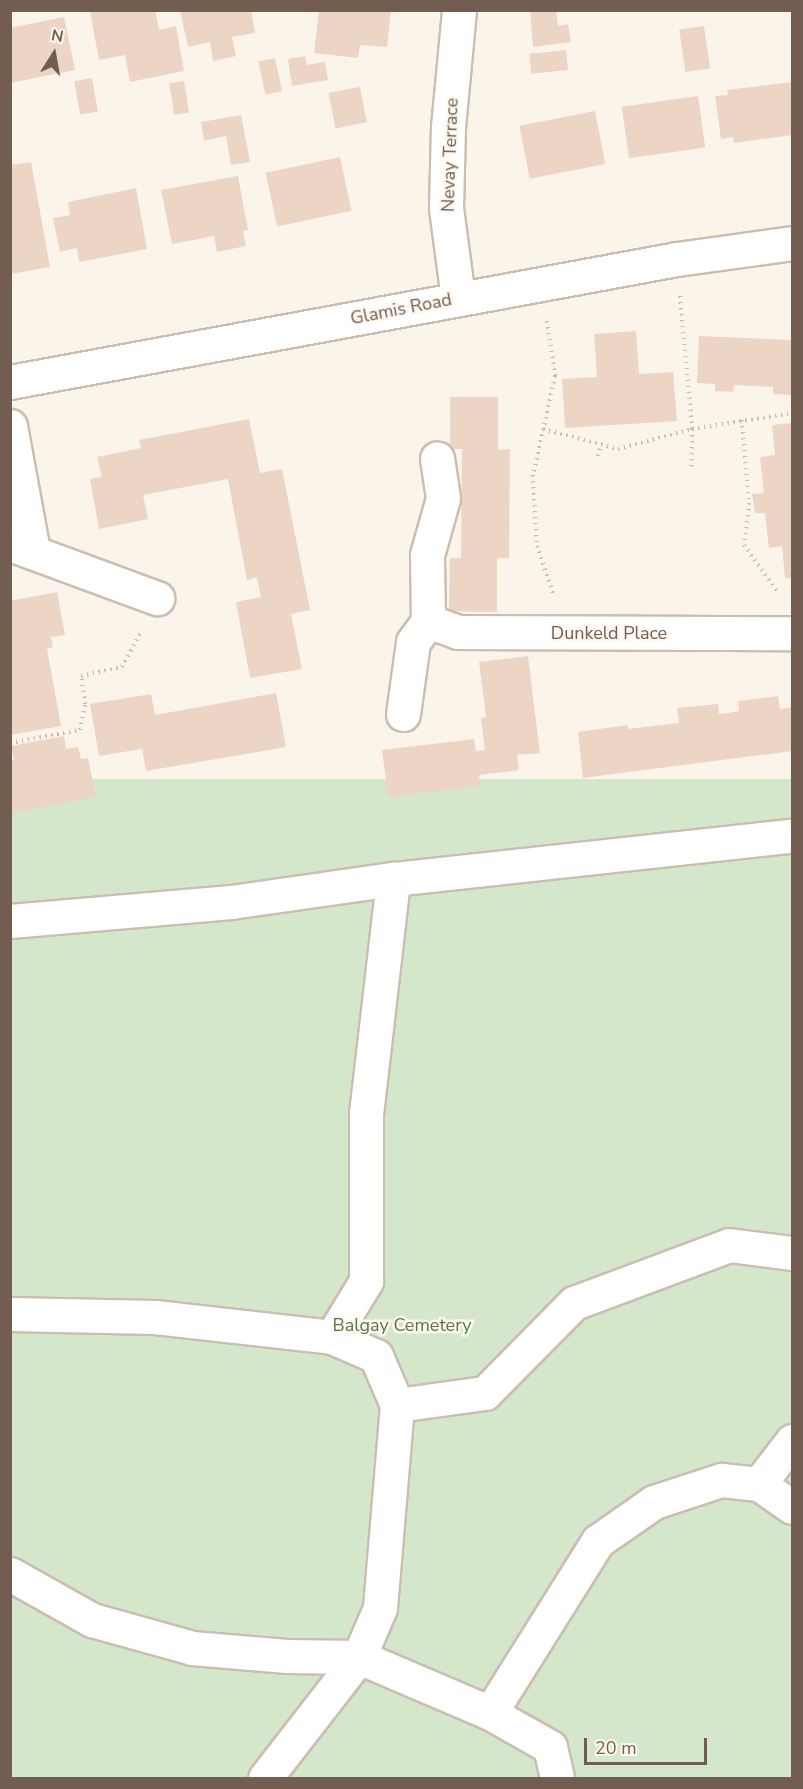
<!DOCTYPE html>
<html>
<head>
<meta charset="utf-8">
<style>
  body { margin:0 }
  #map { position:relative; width:803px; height:1789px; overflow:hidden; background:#fbf4ea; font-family:"Nunito Sans",sans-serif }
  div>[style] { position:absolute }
  .green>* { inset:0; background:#d5e7ca; transform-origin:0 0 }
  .building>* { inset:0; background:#edd5c5; transform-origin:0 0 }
  .path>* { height:4px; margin-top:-2px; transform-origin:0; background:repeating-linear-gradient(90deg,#d2b9a8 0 1.5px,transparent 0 6px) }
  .roads { filter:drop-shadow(2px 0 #ccbdb1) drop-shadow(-2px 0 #ccbdb1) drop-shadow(0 2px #ccbdb1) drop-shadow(0 -2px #ccbdb1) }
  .minor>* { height:33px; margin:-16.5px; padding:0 16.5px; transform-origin:16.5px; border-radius:16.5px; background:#fff }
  span { translate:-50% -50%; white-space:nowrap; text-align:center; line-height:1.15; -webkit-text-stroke:5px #fdf8f0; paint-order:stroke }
  .street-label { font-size:18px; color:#735d50 }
  .park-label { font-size:18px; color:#567849 }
  .frame { position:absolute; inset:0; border:12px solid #735d50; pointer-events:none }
  .north { position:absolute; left:24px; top:24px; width:60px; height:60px; -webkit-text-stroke:4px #fdf8f0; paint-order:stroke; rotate:11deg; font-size:16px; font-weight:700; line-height:24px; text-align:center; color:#735d50 }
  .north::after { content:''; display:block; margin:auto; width:21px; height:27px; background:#735d50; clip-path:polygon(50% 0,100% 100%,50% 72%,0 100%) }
  .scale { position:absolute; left:584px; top:1738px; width:123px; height:27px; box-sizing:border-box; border:3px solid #735d50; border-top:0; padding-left:8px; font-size:18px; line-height:21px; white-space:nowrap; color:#735d50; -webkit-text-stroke:4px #fdf8f0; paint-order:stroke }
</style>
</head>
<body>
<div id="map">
  <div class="green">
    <div style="left:792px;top:779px;width:999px;height:788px;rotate:90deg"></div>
  </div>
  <div class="building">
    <div style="clip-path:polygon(96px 10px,155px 10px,159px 30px,176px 26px,184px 71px,130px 82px,125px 55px,99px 60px,90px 12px)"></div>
    <div style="clip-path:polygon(180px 10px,251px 10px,255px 33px,232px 37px,236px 56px,213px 61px,210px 42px,188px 47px)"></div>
    <div style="clip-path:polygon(319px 10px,391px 10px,387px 47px,360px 45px,358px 58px,314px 53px)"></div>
    <div style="clip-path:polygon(530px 10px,556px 10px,558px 26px,568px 24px,571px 42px,533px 47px)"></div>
    <div style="clip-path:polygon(64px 17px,75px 70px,10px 83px,10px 28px)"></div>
    <div style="left:704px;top:26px;width:43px;height:25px;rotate:82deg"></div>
    <div style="left:566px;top:50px;width:20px;height:37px;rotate:84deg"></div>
    <div style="clip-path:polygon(305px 56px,307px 65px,325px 62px,328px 80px,292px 86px,288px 59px)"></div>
    <div style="left:275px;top:58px;width:34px;height:17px;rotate:78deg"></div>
    <div style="left:92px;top:78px;width:34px;height:18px;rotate:80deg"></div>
    <div style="left:184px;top:81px;width:32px;height:15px;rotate:81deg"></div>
    <div style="clip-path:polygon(792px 82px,792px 135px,734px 143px,733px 137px,721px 139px,715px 96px,728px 95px,727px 90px)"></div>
    <div style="left:360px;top:87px;width:36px;height:32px;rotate:79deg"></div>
    <div style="left:698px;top:96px;width:52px;height:77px;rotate:82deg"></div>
    <div style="left:595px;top:111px;width:54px;height:77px;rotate:79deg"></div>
    <div style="clip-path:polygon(241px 115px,250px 162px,231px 165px,226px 136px,204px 141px,201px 122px)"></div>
    <div style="left:340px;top:157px;width:55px;height:76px;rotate:78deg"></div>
    <div style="clip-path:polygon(31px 162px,50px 267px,10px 274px,10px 165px)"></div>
    <div style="clip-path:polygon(238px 176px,248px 230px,243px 231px,246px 246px,217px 252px,214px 236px,172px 244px,161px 190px)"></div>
    <div style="clip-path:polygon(136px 188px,147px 249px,79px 262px,77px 248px,60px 252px,53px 218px,70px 215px,68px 202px)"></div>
    <div style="clip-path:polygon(636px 331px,639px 374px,673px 372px,677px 421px,565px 428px,562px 379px,597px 377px,594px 334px)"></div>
    <div style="clip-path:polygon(699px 336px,792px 340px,792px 395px,773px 394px,773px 387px,734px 385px,733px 392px,715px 391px,715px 384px,697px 383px)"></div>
    <div style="clip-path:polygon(450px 397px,498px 397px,498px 450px,510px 449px,509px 558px,497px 558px,497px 612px,449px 611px,450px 558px,461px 558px,462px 449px,450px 449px)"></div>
    <div style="clip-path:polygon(249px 419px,260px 473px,282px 469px,310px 610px,291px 614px,302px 669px,250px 678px,236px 602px,261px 597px,257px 577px,247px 580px,228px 479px,143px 495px,148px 519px,99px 529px,90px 479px,102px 477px,97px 457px,141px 448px,139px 440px)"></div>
    <div style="clip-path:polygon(792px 423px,792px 578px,785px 578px,782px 546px,769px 548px,765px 513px,755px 513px,752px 494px,764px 493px,760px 457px,775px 455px,772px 425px)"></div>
    <div style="clip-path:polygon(57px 592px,65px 635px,51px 637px,53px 647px,47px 649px,61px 726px,10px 735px,10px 601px)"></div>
    <div style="clip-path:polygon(528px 656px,540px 753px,517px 755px,519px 770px,479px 775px,480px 786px,388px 797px,382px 750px,474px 739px,476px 751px,485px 750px,481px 718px,486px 717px,479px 662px)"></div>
    <div style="clip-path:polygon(276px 693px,286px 747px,146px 771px,142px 749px,99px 756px,90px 704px,151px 694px,155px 715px)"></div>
    <div style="clip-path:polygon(778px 696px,780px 709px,792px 707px,792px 751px,583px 778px,578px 732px,628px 725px,628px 729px,679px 723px,677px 708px,718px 704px,719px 714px,729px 713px,739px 711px,738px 701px)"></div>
    <div style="clip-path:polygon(64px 736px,66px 749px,78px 747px,81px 759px,88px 758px,96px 797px,10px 813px,10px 760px,14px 760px,11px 746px)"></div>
  </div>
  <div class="path">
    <div style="left:680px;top:296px;width:134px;rotate:84.8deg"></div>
    <div style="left:692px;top:429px;width:40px;rotate:91.4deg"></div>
    <div style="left:547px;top:321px;width:56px;rotate:81.7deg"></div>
    <div style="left:555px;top:376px;width:101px;rotate:102.5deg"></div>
    <div style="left:533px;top:475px;width:71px;rotate:86.8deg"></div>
    <div style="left:537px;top:546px;width:50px;rotate:71.2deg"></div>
    <div style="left:742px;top:420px;width:83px;rotate:85.2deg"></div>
    <div style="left:749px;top:503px;width:42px;rotate:96.8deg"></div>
    <div style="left:744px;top:545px;width:60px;rotate:54.5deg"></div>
    <div style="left:543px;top:429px;width:78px;rotate:14.9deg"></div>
    <div style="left:618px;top:449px;width:77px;rotate:-15.1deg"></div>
    <div style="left:692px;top:429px;width:101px;rotate:-9.1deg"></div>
    <div style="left:598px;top:456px;width:11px;rotate:-75deg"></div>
    <div style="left:10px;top:743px;width:71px;rotate:-10.5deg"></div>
    <div style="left:80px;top:730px;width:26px;rotate:-79deg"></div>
    <div style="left:85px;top:704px;width:28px;rotate:-98deg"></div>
    <div style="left:81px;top:676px;width:42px;rotate:-12.4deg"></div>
    <div style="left:122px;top:667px;width:38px;rotate:-62deg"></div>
  </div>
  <div class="roads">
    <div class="minor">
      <div style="left:458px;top:298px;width:91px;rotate:-97.6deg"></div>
      <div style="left:446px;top:208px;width:81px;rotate:-88.6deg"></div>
      <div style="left:448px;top:127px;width:118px;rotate:-84.6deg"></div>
      <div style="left:10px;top:382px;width:678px;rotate:-10.45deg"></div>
      <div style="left:677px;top:259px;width:116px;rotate:-7.9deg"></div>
      <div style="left:10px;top:426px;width:127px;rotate:79.6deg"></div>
      <div style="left:10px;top:544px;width:157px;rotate:20.2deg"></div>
      <div style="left:428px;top:621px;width:32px;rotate:20deg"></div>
      <div style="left:458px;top:632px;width:334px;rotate:0.2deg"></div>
      <div style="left:403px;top:714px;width:73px;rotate:-82.1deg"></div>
      <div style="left:413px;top:642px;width:26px;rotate:-54deg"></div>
      <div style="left:428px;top:621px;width:66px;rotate:-90.9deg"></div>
      <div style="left:427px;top:555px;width:59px;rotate:-74.3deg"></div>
      <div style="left:443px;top:498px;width:40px;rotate:-98.5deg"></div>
      <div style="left:10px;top:921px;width:222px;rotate:-4.9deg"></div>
      <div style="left:231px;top:902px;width:164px;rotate:-8.1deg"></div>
      <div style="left:393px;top:879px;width:401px;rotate:-6.2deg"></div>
      <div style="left:10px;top:1314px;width:145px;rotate:1.2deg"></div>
      <div style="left:155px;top:1317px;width:178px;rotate:6.4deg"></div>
      <div style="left:332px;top:1337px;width:48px;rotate:23.4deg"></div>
      <div style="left:376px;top:1356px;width:53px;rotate:66.8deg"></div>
      <div style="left:397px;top:1405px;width:204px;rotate:94.8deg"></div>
      <div style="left:380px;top:1608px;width:53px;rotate:113.2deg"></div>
      <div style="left:359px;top:1657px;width:153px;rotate:127.8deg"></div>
      <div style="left:332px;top:1337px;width:66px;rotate:-58.7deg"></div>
      <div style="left:366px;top:1281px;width:167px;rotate:-90deg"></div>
      <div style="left:366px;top:1114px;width:237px;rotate:-83.4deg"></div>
      <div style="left:397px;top:1405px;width:89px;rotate:-7.8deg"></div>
      <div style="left:485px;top:1393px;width:127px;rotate:-45.3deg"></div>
      <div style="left:574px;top:1303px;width:165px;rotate:-20.5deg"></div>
      <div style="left:729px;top:1245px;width:64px;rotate:7.2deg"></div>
      <div style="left:759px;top:1484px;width:54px;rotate:-52.5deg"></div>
      <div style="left:10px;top:1574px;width:94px;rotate:29.3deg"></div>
      <div style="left:92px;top:1620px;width:104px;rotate:15.6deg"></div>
      <div style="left:192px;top:1648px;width:95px;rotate:4.8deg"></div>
      <div style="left:287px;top:1656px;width:72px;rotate:0.8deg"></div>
      <div style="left:359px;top:1657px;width:142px;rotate:23.1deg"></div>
      <div style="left:490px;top:1713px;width:69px;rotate:29.5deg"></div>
      <div style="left:550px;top:1747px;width:32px;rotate:77deg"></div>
      <div style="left:490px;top:1713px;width:203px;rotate:-57.9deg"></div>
      <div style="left:598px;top:1541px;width:68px;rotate:-34.9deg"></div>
      <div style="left:654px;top:1502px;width:71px;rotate:-18.2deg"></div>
      <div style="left:721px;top:1480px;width:38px;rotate:6deg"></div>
      <div style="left:759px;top:1484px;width:40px;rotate:34.9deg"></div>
    </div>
  </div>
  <div class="street-label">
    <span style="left:450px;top:155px;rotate:-88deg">Nevay Terrace</span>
    <span style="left:401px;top:309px;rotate:-11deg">Glamis Road</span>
    <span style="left:609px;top:633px">Dunkeld Place</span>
  </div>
  <div class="park-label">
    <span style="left:402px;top:1325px">Balgay Cemetery</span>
  </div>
  <div class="frame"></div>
  <div class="north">N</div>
  <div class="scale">20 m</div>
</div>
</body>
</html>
